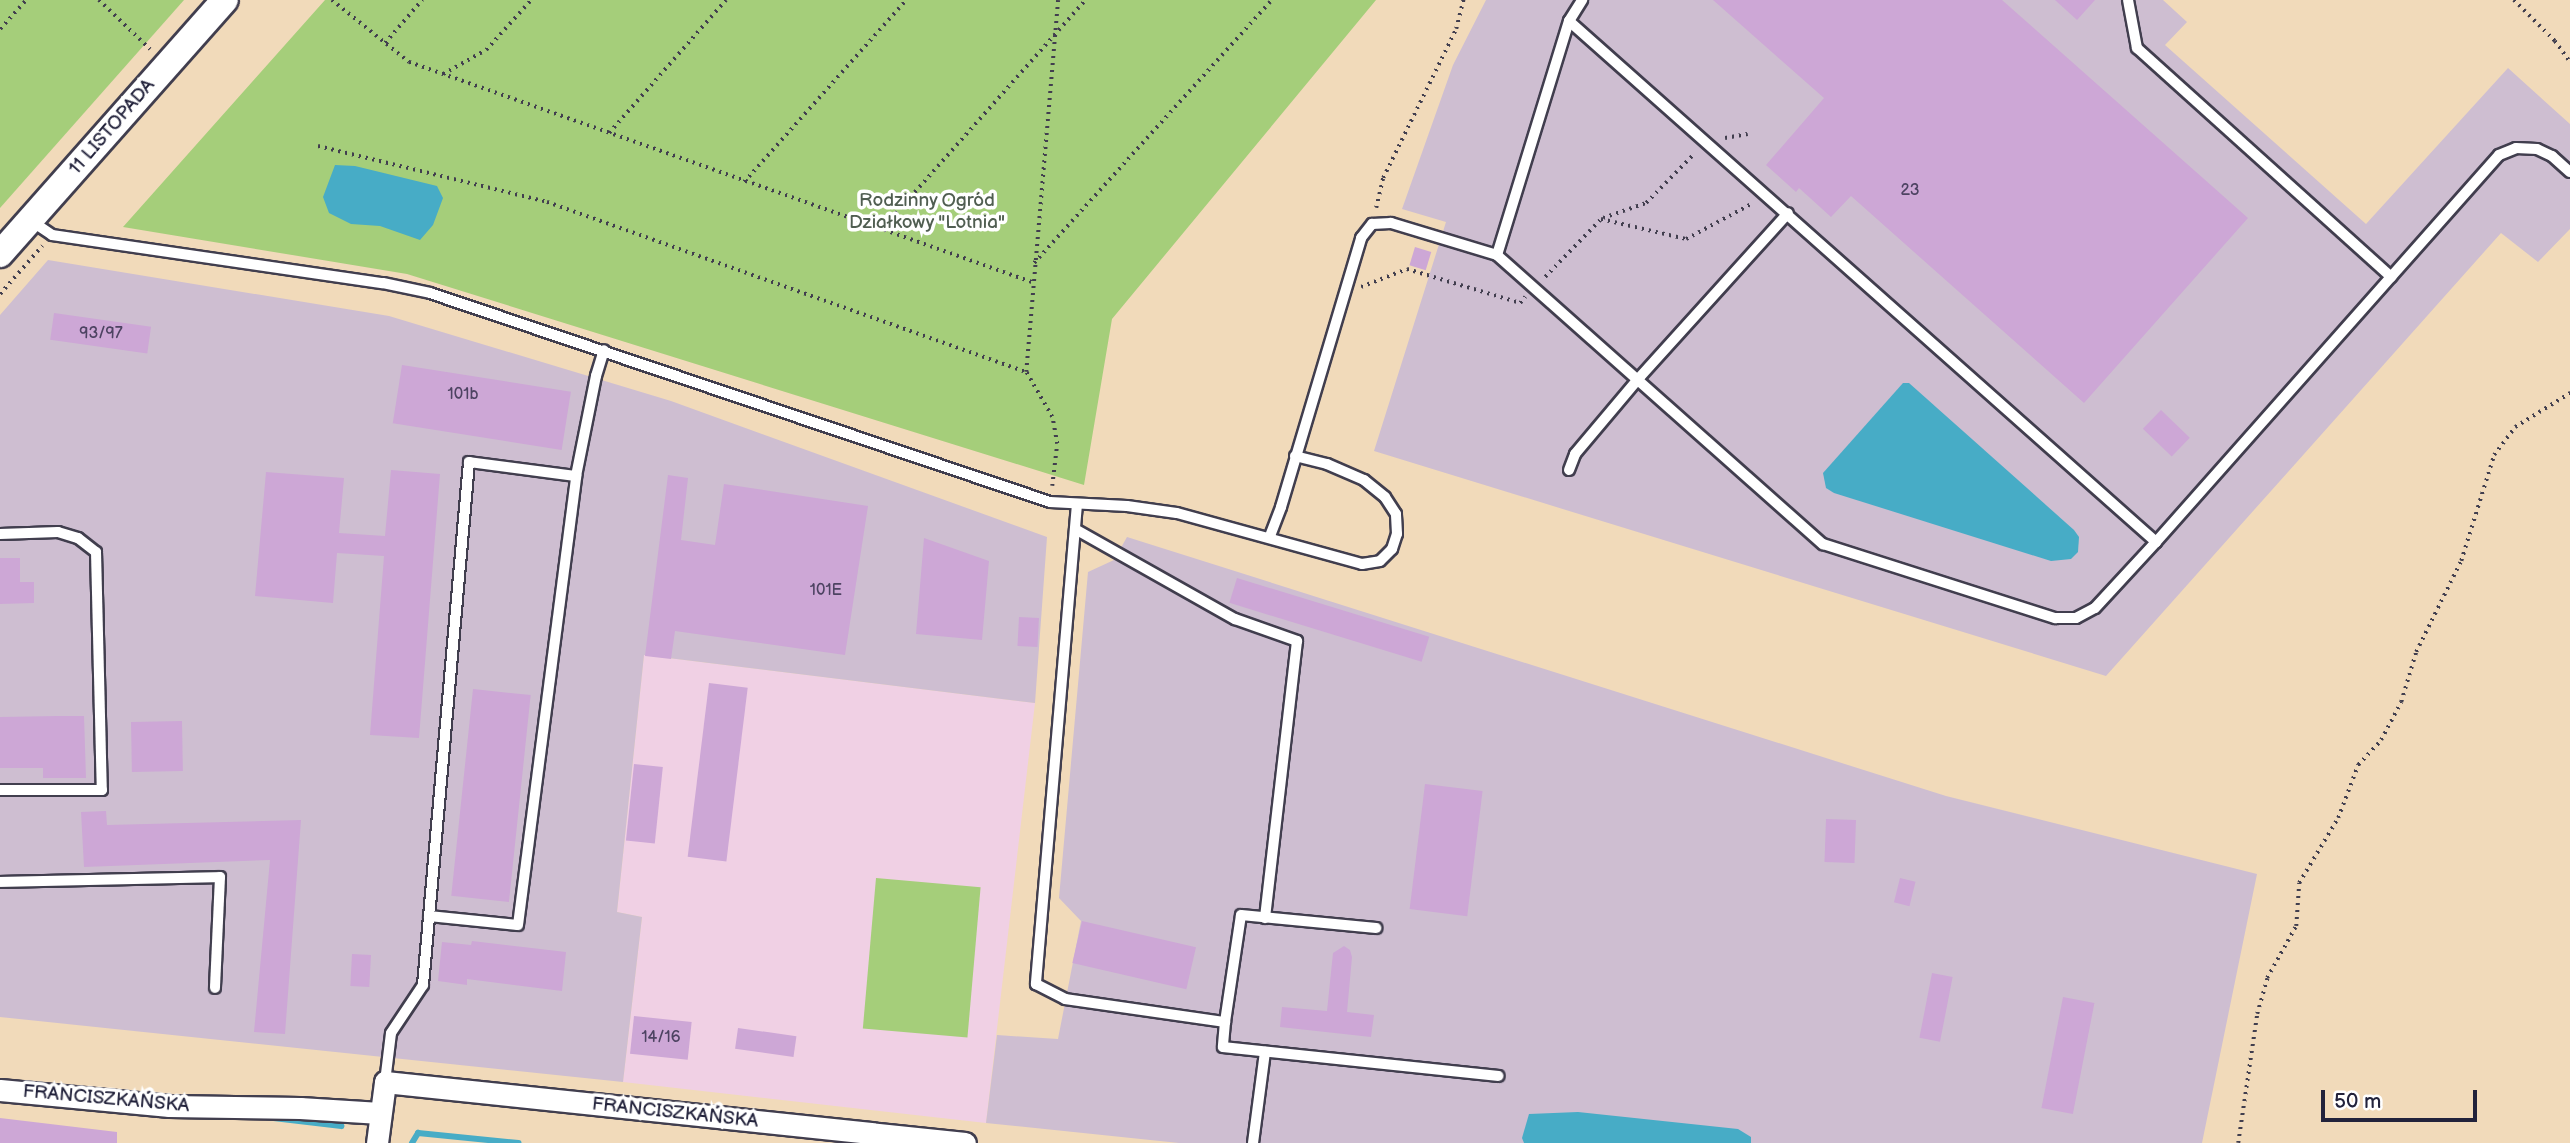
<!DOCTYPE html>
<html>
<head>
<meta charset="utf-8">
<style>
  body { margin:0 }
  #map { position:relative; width:2570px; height:1143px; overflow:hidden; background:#f1daba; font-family:"Balsamiq Sans",sans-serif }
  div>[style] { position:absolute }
  .built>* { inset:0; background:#f0d0e4 }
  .industrial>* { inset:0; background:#cebed1 }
  .green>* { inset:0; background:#a5ce7a; transform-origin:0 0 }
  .water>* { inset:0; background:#47acc6 }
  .stream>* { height:6px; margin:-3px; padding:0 3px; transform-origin:3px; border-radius:3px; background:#47acc6 }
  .building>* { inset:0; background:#cda7d6; transform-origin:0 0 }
  .path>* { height:3.5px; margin-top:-1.75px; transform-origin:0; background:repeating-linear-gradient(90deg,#413e4e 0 2px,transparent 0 7px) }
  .roads { filter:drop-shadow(2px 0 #413e4e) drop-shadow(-2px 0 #413e4e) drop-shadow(0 2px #413e4e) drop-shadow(0 -2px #413e4e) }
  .service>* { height:10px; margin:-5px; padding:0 5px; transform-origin:5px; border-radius:5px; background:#fff }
  .minor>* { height:21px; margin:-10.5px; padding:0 10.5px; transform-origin:10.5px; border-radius:10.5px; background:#fff }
  .tertiary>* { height:26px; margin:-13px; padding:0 13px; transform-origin:13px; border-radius:13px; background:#fff }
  span { translate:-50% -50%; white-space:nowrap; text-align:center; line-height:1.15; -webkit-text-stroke:7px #fff; paint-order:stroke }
  .number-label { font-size:16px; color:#4d4362 }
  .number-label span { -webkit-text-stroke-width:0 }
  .street-label { font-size:19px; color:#22223b }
  .park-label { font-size:19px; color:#505e51 }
  .scale { position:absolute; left:2321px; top:1090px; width:156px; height:32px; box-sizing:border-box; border:4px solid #22223b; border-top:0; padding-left:9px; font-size:21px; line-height:24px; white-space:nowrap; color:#22223b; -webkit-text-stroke:5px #fff; paint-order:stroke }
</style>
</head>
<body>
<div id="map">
  <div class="built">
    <div style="clip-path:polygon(644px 655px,1035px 703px,986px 1123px,623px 1082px,642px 917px,617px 912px)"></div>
  </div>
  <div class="industrial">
    <div style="clip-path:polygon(1486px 0,2163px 0,2187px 22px,2165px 45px,2366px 224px,2508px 68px,2570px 124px,2570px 229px,2538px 262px,2501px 233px,2106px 676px,1374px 451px,1446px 222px,1402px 209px,1453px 65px)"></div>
    <div style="clip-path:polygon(48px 260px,389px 316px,671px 401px,1047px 537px,1035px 703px,644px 655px,617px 912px,642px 917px,623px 1082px,0 1017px,0 315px)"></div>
    <div style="clip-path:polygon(1127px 537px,1946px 796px,2257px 874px,2202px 1143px,1179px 1143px,986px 1123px,997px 1035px,1058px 1039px,1081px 921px,1059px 898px,1088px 572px,1114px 560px)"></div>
  </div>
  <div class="green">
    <div style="clip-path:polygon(0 0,184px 0,0 208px)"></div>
    <div style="clip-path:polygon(325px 0,1376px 0,1112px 319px,1084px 485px,407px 274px,123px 227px)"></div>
    <div style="left:876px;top:878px;width:105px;height:151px;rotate:5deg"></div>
  </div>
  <div class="water">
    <div style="clip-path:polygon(335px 165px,355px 166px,437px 186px,443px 198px,433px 225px,420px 240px,380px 226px,351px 224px,329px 213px,323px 197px)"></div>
    <div style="clip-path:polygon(1903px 383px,1909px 383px,2074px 530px,2079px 537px,2078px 552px,2071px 559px,2051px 561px,1834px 493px,1826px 488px,1823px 473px)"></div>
    <div style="clip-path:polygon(1578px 1112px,1738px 1129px,1751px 1137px,1751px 1143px,1524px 1143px,1522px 1138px,1529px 1114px)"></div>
  </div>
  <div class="stream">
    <div style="left:265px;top:1117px;width:77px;rotate:6.8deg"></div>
    <div style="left:412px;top:1143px;width:12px;rotate:-59deg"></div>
    <div style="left:418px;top:1133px;width:101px;rotate:5.7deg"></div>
  </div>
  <div class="building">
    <div style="clip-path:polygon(1713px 0,2002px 0,2248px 218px,2084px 403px,1851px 196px,1831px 217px,1799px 188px,1796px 192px,1766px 165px,1824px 98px)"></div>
    <div style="clip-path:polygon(2055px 0,2095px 0,2077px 20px)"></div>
    <div style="left:1415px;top:247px;width:17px;height:19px;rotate:17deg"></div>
    <div style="left:54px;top:313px;width:98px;height:27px;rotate:8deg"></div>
    <div style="left:402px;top:365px;width:171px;height:59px;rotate:9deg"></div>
    <div style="left:2161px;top:410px;width:40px;height:26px;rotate:44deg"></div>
    <div style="clip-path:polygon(391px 470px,440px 474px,419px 738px,370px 735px,384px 556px,337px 553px,333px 603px,255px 596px,266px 472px,344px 478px,339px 533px,385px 536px)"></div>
    <div style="clip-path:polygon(668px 475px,688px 478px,681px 540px,715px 545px,724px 484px,868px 506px,845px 655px,675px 631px,671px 659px,645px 656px)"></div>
    <div style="clip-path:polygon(924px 538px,989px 561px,982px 640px,916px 634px)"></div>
    <div style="clip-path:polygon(0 558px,20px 558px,20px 582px,34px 582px,34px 603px,0 604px)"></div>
    <div style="left:1237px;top:578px;width:201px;height:26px;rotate:17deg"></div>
    <div style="left:1019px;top:617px;width:20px;height:29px;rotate:3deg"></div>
    <div style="left:709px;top:683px;width:39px;height:175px;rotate:7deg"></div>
    <div style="left:473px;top:689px;width:58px;height:208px;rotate:6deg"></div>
    <div style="clip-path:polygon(58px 716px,84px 716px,86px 778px,43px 778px,43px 768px,0 768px,0 717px)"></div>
    <div style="left:182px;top:721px;width:50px;height:51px;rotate:89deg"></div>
    <div style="left:634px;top:764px;width:29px;height:77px;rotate:6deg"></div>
    <div style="left:1425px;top:784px;width:58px;height:126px;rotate:7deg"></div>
    <div style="clip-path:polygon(106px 811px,107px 825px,301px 820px,285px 1034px,254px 1032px,270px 860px,84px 867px,81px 812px)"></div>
    <div style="left:1826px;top:819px;width:30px;height:43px;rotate:2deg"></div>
    <div style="left:1900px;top:878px;width:16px;height:25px;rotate:14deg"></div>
    <div style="left:1082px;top:921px;width:117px;height:43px;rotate:13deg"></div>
    <div style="clip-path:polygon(472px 941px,566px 952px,562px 991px,467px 979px,467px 985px,438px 981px,442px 942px,471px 945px)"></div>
    <div style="clip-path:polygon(1344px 946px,1350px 950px,1352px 957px,1347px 1012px,1374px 1015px,1371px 1037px,1280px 1027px,1282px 1007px,1327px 1011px,1333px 953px)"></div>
    <div style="left:352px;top:954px;width:19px;height:32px;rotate:3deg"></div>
    <div style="left:1932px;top:973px;width:21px;height:66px;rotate:11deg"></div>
    <div style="left:2063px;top:997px;width:32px;height:113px;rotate:11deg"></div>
    <div style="left:634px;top:1016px;width:58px;height:38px;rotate:6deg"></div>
    <div style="left:738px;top:1028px;width:59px;height:21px;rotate:8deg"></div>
    <div style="clip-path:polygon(0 1118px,117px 1132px,117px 1143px,0 1143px)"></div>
  </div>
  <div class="path">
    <div style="left:99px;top:0;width:71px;rotate:43.9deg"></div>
    <div style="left:332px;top:0;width:99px;rotate:38.8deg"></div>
    <div style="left:409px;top:62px;width:661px;rotate:19.45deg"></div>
    <div style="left:2514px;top:0;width:58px;rotate:45deg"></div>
    <div style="left:2555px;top:41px;width:26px;rotate:54deg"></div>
    <div style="left:0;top:29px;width:39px;rotate:-48deg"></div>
    <div style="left:385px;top:43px;width:57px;rotate:-49.3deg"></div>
    <div style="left:443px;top:74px;width:49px;rotate:-29.2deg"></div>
    <div style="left:486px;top:50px;width:67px;rotate:-48deg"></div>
    <div style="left:609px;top:133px;width:177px;rotate:-48.7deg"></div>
    <div style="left:1725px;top:138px;width:23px;rotate:-10deg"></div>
    <div style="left:318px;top:146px;width:236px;rotate:13.7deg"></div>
    <div style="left:547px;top:202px;width:508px;rotate:19.54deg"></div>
    <div style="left:744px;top:182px;width:244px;rotate:-48.3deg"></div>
    <div style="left:1376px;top:208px;width:31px;rotate:-77deg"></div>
    <div style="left:1383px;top:178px;width:166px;rotate:-63.9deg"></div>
    <div style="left:1456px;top:29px;width:30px;rotate:-76deg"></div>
    <div style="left:1603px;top:218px;width:46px;rotate:-19.2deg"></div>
    <div style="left:1646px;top:203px;width:69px;rotate:-45.6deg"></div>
    <div style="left:882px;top:229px;width:306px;rotate:-48.4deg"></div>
    <div style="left:1034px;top:263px;width:355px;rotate:-47.9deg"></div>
    <div style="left:1545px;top:277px;width:81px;rotate:-46deg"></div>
    <div style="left:1601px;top:219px;width:87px;rotate:13.2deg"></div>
    <div style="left:1686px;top:239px;width:76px;rotate:-28.2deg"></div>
    <div style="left:1361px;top:287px;width:49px;rotate:-21.4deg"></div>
    <div style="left:1407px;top:269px;width:118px;rotate:16.7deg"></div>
    <div style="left:1520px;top:303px;width:8px;rotate:-50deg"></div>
    <div style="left:0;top:294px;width:64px;rotate:-48.8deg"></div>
    <div style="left:1052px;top:486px;width:42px;rotate:-83.2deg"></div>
    <div style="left:1057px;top:444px;width:27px;rotate:-100deg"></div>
    <div style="left:1052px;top:417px;width:52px;rotate:-120deg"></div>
    <div style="left:1026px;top:372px;width:373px;rotate:-85.1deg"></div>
    <div style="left:2238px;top:1143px;width:130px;rotate:-81.6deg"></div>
    <div style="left:2257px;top:1014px;width:37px;rotate:-74deg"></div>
    <div style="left:2267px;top:978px;width:60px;rotate:-60.9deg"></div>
    <div style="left:2296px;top:926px;width:43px;rotate:-86deg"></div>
    <div style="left:2299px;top:883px;width:76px;rotate:-59deg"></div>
    <div style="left:2338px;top:818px;width:57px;rotate:-69.3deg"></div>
    <div style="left:2358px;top:765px;width:34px;rotate:-47deg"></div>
    <div style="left:2381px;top:740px;width:43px;rotate:-62.2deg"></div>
    <div style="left:2401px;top:702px;width:52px;rotate:-73.3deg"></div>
    <div style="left:2416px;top:652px;width:102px;rotate:-63.7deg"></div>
    <div style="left:2461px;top:561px;width:111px;rotate:-72.7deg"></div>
    <div style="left:2494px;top:455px;width:35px;rotate:-53deg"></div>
    <div style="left:2515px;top:427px;width:65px;rotate:-31.7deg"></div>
  </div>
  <div class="roads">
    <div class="service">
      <div style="left:2128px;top:0;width:49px;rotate:79.4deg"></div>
      <div style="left:2137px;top:48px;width:342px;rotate:42deg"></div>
      <div style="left:1569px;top:21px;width:785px;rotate:41.59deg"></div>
      <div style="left:30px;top:220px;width:27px;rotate:34deg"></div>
      <div style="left:52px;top:235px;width:334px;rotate:8.3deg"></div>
      <div style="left:383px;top:283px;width:48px;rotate:12deg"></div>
      <div style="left:430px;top:293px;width:654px;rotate:18.63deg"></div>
      <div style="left:1050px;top:502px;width:77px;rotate:3deg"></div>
      <div style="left:1127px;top:506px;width:50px;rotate:8deg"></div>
      <div style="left:1177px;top:513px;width:192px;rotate:15.4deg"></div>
      <div style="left:1362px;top:564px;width:18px;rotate:-9deg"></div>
      <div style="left:1380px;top:561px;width:17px;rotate:-45deg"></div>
      <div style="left:1392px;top:549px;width:16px;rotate:-72deg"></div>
      <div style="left:1397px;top:534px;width:20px;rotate:-93deg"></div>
      <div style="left:1396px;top:514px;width:20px;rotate:-123deg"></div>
      <div style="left:1385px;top:497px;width:27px;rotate:-141deg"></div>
      <div style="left:1364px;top:480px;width:40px;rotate:-156.6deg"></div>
      <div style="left:1327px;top:464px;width:33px;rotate:-166deg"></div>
      <div style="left:1497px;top:255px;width:245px;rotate:-72.9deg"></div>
      <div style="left:1569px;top:21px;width:25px;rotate:-58deg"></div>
      <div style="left:1569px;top:470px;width:17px;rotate:-69deg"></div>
      <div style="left:1575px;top:454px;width:99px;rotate:-49.9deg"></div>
      <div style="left:1639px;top:378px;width:222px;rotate:-47.9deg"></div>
      <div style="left:1077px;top:504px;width:482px;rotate:94.9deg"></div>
      <div style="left:1036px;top:984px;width:33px;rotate:27deg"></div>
      <div style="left:1065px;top:999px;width:162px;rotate:8.2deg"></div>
      <div style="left:1225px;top:1022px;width:25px;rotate:95deg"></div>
      <div style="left:1223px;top:1047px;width:277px;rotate:6deg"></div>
      <div style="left:1075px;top:529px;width:184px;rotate:29.4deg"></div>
      <div style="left:1235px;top:619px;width:66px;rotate:19.5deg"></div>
      <div style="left:1297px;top:641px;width:279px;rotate:96.6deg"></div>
      <div style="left:0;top:534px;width:58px;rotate:-2deg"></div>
      <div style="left:58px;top:532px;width:21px;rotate:17deg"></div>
      <div style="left:78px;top:538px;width:23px;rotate:38deg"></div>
      <div style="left:96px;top:552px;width:238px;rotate:88.6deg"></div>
      <div style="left:102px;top:790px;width:102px;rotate:180deg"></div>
      <div style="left:1270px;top:536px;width:31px;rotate:-69deg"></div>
      <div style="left:1281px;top:507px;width:281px;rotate:-73.4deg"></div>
      <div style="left:1361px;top:238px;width:18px;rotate:-52deg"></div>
      <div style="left:1372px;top:224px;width:19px;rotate:-3deg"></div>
      <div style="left:1391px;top:223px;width:111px;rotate:16.8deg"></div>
      <div style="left:1497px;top:255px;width:436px;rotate:41.6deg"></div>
      <div style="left:1823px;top:544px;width:244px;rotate:17.7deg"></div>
      <div style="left:2055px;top:618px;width:21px"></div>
      <div style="left:2076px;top:618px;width:21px;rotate:-28deg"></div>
      <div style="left:2095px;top:608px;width:90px;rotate:-47.3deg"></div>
      <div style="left:2156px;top:542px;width:517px;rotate:-48.45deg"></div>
      <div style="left:2499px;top:155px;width:18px;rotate:-22deg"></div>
      <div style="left:2516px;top:148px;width:21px;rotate:3deg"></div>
      <div style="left:2537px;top:149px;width:17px;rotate:25deg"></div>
      <div style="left:2552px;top:156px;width:24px;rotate:42deg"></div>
      <div style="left:0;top:882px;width:220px;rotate:-1.3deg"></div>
      <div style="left:220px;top:877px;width:111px;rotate:92.6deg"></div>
      <div style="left:429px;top:916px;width:89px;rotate:5.8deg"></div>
      <div style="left:518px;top:925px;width:453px;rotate:-82.6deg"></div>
      <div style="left:576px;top:476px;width:102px;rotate:-78.7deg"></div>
      <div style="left:596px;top:376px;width:27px;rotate:-73deg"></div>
      <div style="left:1225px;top:1022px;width:108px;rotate:-81.5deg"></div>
      <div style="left:1241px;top:915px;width:136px;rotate:5.5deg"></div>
      <div style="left:385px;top:1082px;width:49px;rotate:-83deg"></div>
      <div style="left:391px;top:1033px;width:58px;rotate:-56.3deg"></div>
      <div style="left:423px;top:985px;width:525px;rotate:-84.97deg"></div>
      <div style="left:469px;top:462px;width:108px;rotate:7.5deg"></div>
      <div style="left:1253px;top:1143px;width:92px;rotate:-82.5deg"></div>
    </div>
    <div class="minor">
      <div style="left:0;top:1090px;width:170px;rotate:5.4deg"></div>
      <div style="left:169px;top:1106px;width:131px;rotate:0.9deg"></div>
      <div style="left:300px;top:1108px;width:80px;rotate:3.6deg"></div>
      <div style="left:377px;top:1143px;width:62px;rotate:-82.5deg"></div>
      <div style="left:385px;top:1082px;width:583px;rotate:6deg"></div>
    </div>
    <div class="tertiary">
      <div style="left:0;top:254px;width:339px;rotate:-48.5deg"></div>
    </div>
  </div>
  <div class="number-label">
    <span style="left:1910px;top:191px">23</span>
    <span style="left:101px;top:334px">93/97</span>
    <span style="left:463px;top:395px">101b</span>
    <span style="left:826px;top:591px">101E</span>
    <span style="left:661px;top:1038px">14/16</span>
  </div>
  <div class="street-label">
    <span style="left:112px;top:127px;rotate:-49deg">11 LISTOPADA</span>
    <span style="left:106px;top:1099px;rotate:5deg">FRANCISZKAŃSKA</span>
    <span style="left:675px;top:1113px;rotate:6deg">FRANCISZKAŃSKA</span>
  </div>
  <div class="park-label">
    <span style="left:927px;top:212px">Rodzinny Ogród<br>Działkowy "Lotnia"</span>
  </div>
  <div class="scale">50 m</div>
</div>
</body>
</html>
